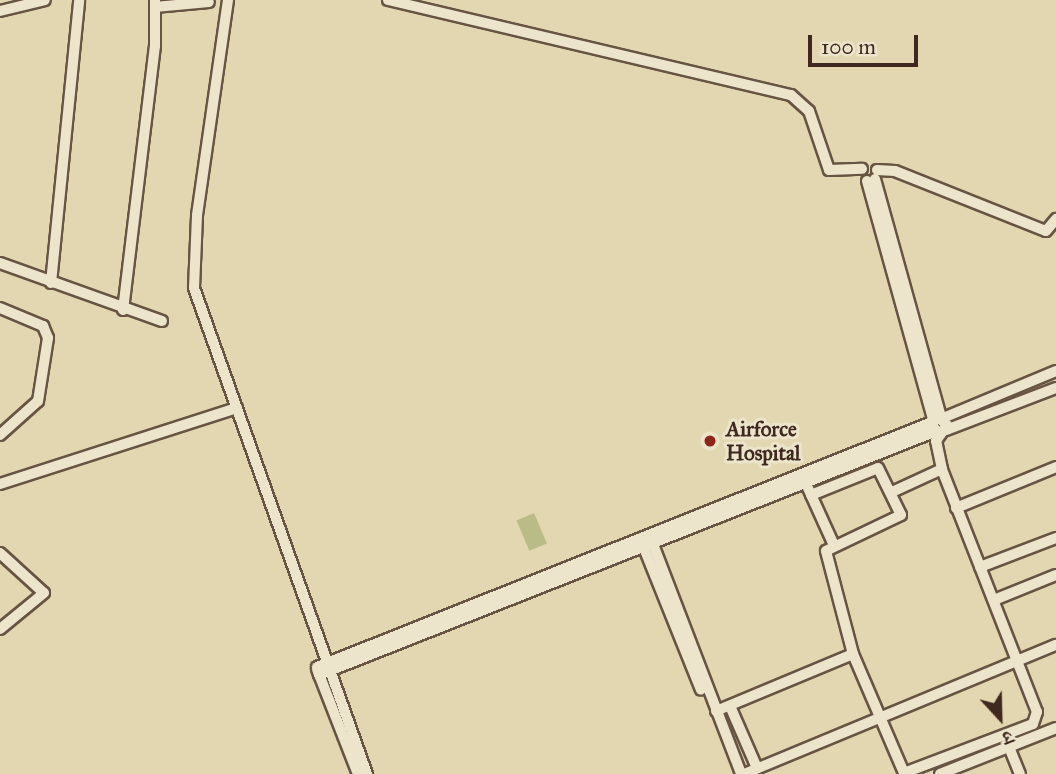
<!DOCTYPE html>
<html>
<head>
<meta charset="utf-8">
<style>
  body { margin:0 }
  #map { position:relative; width:1056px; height:774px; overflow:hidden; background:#e2d7b0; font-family:"IM FELL Great Primer","Noto Serif Devanagari",serif }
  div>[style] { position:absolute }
  .green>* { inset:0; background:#babc87; transform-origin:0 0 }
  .roads { filter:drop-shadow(2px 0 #675443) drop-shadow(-2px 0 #675443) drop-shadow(0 2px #675443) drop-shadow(0 -2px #675443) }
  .minor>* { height:10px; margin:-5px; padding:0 5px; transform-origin:5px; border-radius:5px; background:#ece5cc }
  .dots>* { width:19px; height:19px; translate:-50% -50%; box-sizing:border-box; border:4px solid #ece5cc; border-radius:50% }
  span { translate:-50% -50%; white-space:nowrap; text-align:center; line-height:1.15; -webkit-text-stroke:6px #ece5cc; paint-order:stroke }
  .poi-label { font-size:21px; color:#3e281f; font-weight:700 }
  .left { translate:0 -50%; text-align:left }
  .north { position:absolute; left:965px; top:683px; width:70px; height:70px; -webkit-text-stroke:5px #ece5cc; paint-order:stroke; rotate:158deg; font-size:19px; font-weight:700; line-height:28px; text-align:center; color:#3e281f }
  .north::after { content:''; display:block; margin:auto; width:24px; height:32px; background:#3e281f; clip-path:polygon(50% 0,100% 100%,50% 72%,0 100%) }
  .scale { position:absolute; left:808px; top:35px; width:110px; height:32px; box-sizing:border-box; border:4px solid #3e281f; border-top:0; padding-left:9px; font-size:21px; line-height:24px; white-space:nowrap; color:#3e281f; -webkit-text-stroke:5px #ece5cc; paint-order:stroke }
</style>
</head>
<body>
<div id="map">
  <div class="green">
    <div style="left:534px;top:513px;width:33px;height:19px;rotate:67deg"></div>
  </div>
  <div class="roads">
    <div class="minor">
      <div style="left:228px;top:0;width:218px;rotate:98.2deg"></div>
      <div style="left:197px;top:216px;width:72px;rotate:92.4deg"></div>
      <div style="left:194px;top:288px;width:516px;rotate:70.41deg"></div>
      <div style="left:388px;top:0;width:414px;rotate:13.3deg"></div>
      <div style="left:791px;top:95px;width:24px;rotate:42deg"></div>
      <div style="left:809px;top:111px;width:62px;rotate:71.3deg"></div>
      <div style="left:829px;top:170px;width:33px;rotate:-2deg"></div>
      <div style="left:155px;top:7px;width:54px;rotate:-5.3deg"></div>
      <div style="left:0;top:11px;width:46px;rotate:-13.7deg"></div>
      <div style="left:877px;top:170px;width:18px;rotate:3deg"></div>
      <div style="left:895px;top:171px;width:162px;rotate:21.7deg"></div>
      <div style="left:1046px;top:231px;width:16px;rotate:-50deg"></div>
      <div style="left:875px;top:179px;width:247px;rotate:74.5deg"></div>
      <div style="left:867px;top:181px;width:247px;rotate:74.5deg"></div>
      <div style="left:0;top:263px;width:172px;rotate:19.7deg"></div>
      <div style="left:51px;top:283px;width:284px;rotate:-84.3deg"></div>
      <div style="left:0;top:308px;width:47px;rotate:22.7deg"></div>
      <div style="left:43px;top:326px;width:13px;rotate:67deg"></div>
      <div style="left:48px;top:338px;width:64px;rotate:99deg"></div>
      <div style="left:38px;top:401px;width:51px;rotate:138.2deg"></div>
      <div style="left:123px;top:310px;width:266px;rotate:-83.1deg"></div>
      <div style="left:155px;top:46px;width:46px;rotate:-90deg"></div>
      <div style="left:943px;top:418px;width:122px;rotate:-22.6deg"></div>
      <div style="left:946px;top:430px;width:118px;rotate:-20.9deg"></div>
      <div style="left:0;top:484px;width:249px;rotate:-17.8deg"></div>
      <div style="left:808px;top:488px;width:60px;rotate:65.6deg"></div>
      <div style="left:892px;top:492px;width:55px;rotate:-24.7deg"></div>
      <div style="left:811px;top:495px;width:72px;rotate:-21.9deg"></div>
      <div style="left:878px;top:468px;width:52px;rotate:63.9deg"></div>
      <div style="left:901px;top:515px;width:83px;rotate:154.4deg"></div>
      <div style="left:826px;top:551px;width:106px;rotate:75.3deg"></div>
      <div style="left:956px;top:508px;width:108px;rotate:-22.3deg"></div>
      <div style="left:651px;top:539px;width:252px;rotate:69deg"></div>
      <div style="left:642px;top:543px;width:158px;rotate:68.1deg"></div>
      <div style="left:0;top:553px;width:59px;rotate:42.3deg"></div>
      <div style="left:44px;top:593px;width:57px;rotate:140.7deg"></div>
      <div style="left:980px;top:567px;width:81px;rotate:-20.9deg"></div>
      <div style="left:994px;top:600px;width:67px;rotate:-22deg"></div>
      <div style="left:317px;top:667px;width:662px;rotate:-21.72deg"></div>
      <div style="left:317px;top:669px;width:113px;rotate:68.7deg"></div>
      <div style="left:319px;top:675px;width:661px;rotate:-21.56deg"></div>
      <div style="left:730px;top:706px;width:68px;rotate:66.5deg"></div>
      <div style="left:716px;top:711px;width:148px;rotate:-22.6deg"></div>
      <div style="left:853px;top:654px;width:129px;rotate:66.8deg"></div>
      <div style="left:904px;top:773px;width:138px;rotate:-20.8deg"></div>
      <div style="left:1033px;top:724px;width:13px;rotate:-72deg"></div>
      <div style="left:1037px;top:712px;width:261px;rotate:-111.4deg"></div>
      <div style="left:942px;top:469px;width:29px;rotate:-102deg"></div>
      <div style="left:936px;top:441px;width:19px;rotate:-55deg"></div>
      <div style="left:947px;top:425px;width:12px;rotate:-138deg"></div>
      <div style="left:938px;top:417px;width:11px;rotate:131deg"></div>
      <div style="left:931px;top:425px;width:11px;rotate:45deg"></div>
      <div style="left:1009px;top:747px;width:29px;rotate:68deg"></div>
      <div style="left:744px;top:774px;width:338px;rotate:-22.5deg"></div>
      <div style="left:940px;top:774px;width:125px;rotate:-21.6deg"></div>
    </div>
  </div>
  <div class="dots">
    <div style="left:710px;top:441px;background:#8f2418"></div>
  </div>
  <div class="poi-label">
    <span class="left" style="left:726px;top:441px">Airforce<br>Hospital</span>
  </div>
  <div class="north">उ</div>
  <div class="scale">100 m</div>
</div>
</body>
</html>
